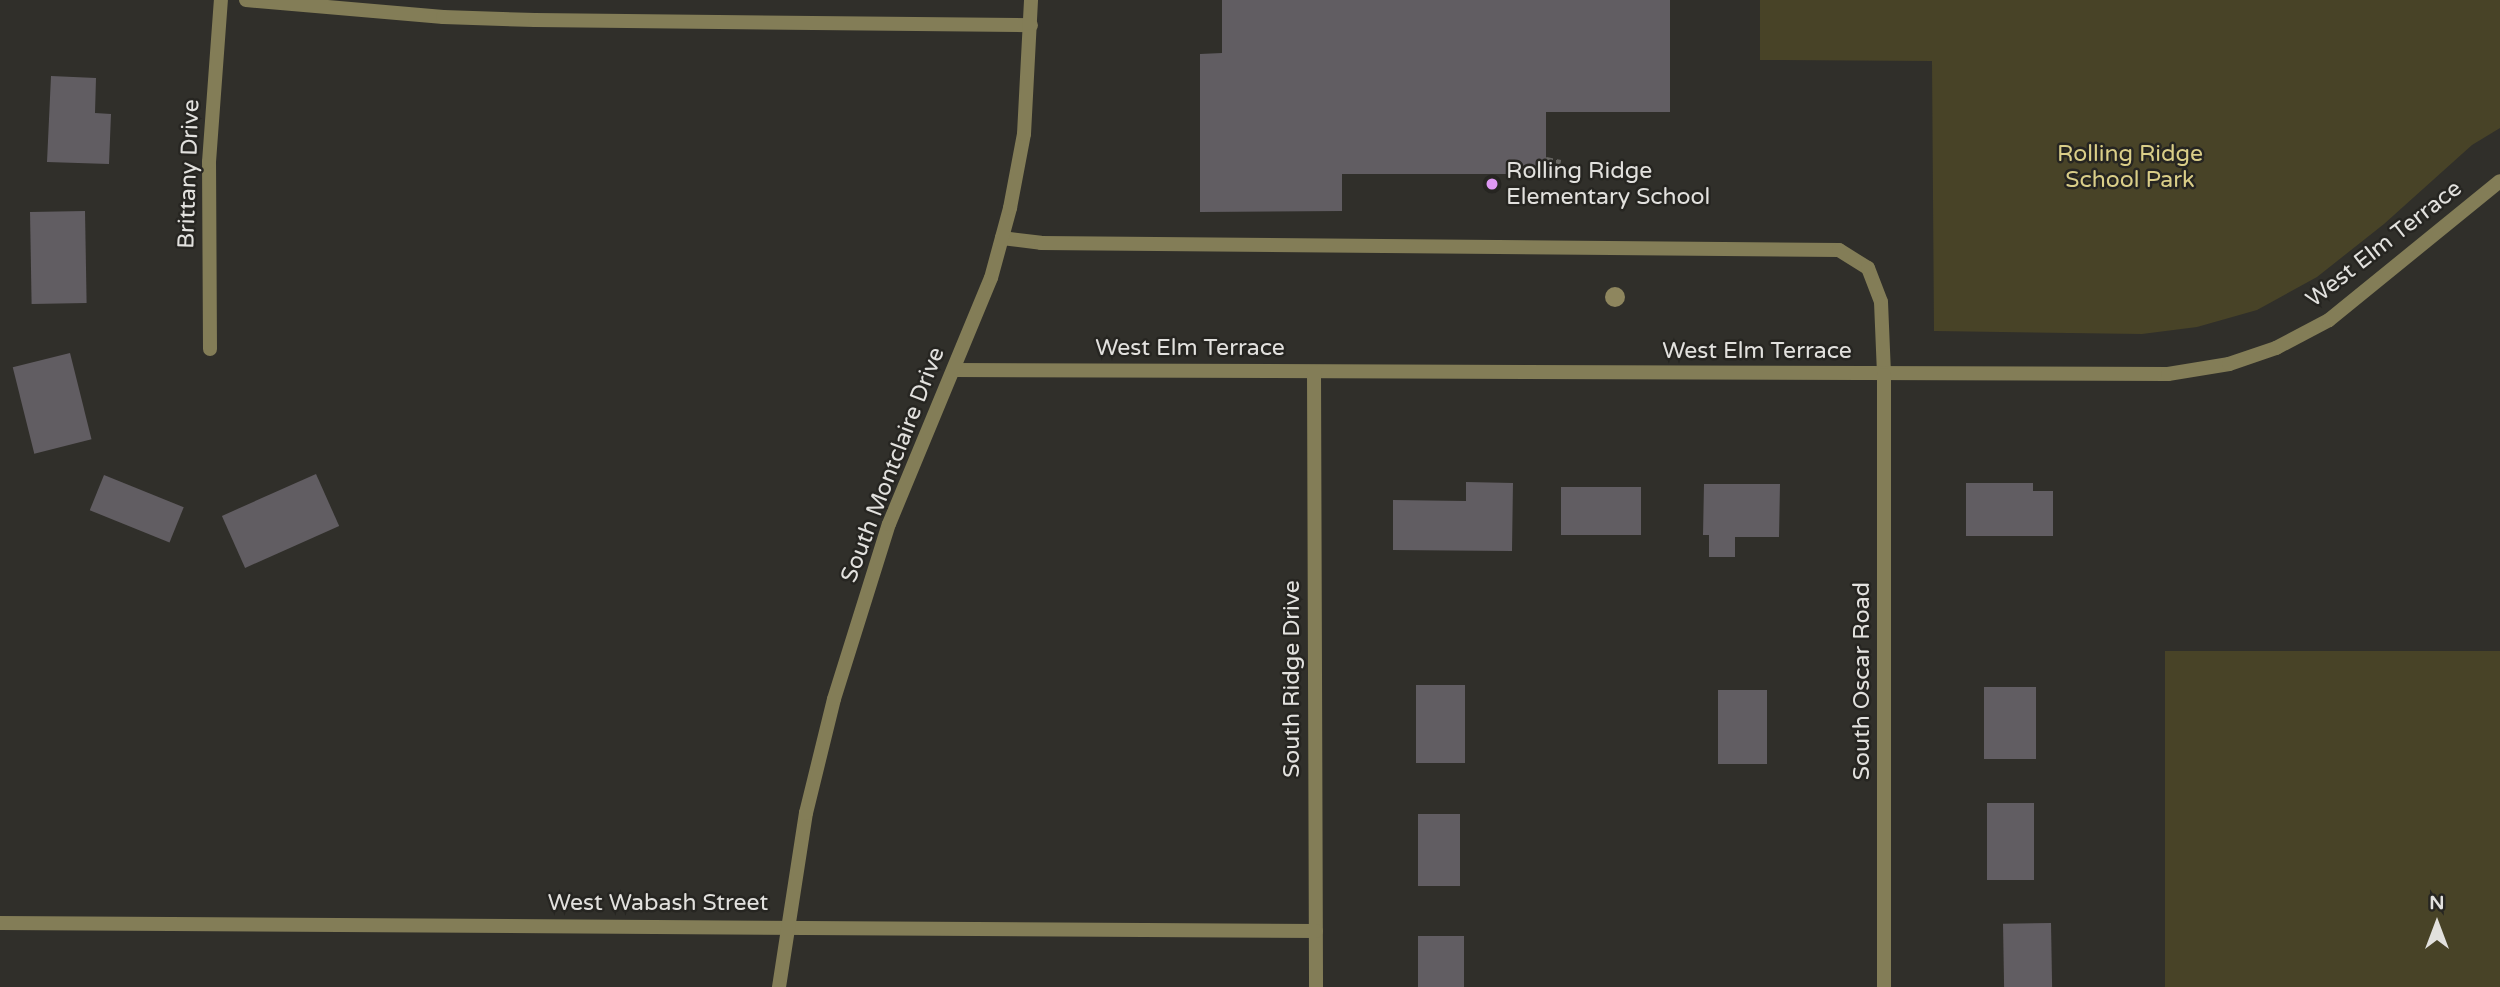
<!DOCTYPE html>
<html>
<head>
<meta charset="utf-8">
<style>
  body { margin:0 }
  #map { position:relative; width:2500px; height:987px; overflow:hidden; background:#302f2a; font-family:"Varela Round",sans-serif }
  div>[style] { position:absolute }
  .green>* { inset:0; background:#484327; transform-origin:0 0 }
  .building>* { inset:0; background:#615d62; transform-origin:0 0 }
  .path>* { height:4.5px; margin-top:-2.25px; transform-origin:0; background:repeating-linear-gradient(90deg,#666561 0 7px,transparent 0 10.5px) }
  .service>* { height:14px; margin:-7px; padding:0 7px; transform-origin:7px; border-radius:7px; background:#837d57 }
  .minor>* { height:14px; margin:-7px; padding:0 7px; transform-origin:7px; border-radius:7px; background:#837d57 }
  .trees>* { width:20px; height:20px; margin:-10px; border-radius:50%; background:#8e865e }
  .dots>* { width:19px; height:19px; translate:-50% -50%; box-sizing:border-box; border:4px solid #262521; border-radius:50% }
  span { translate:-50% -50%; white-space:nowrap; text-align:center; line-height:1.15; -webkit-text-stroke:5px #262521; paint-order:stroke }
  .park-label { font-size:23px; color:#dace88 }
  .poi-label { font-size:23px; color:#e2e1de }
  .left { translate:0 -50%; text-align:left }
  .street-label { font-size:23px; color:#e2e1de }
  .north { position:absolute; left:2402px; top:889px; width:70px; height:70px; -webkit-text-stroke:5px #262521; paint-order:stroke; rotate:0deg; font-size:19px; font-weight:700; line-height:28px; text-align:center; color:#e2e1de }
  .north::after { content:''; display:block; margin:auto; width:24px; height:32px; background:#e2e1de; clip-path:polygon(50% 0,100% 100%,50% 72%,0 100%) }
</style>
</head>
<body>
<div id="map">
  <div class="green">
    <div style="clip-path:polygon(1760px 0,2500px 0,2500px 128px,2472px 145px,2384px 224px,2317px 277px,2257px 310px,2197px 327px,2142px 334px,1934px 331px,1932px 61px,1760px 60px)"></div>
    <div style="left:2500px;top:651px;width:336px;height:335px;rotate:90deg"></div>
  </div>
  <div class="building">
    <div style="clip-path:polygon(1222px 0,1670px 0,1670px 112px,1546px 112px,1546px 174px,1342px 174px,1342px 211px,1200px 212px,1200px 54px,1222px 53px)"></div>
    <div style="clip-path:polygon(51px 76px,96px 78px,95px 113px,111px 114px,109px 164px,47px 162px)"></div>
    <div style="left:85px;top:211px;width:92px;height:55px;rotate:89deg"></div>
    <div style="left:70px;top:353px;width:89px;height:59px;rotate:76deg"></div>
    <div style="left:316px;top:474px;width:57px;height:103px;rotate:66deg"></div>
    <div style="left:104px;top:475px;width:86px;height:38px;rotate:22deg"></div>
    <div style="clip-path:polygon(1466px 482px,1513px 483px,1512px 551px,1393px 550px,1393px 500px,1466px 501px)"></div>
    <div style="clip-path:polygon(1966px 483px,2033px 483px,2033px 491px,2053px 491px,2053px 536px,1966px 536px)"></div>
    <div style="clip-path:polygon(1704px 484px,1780px 484px,1779px 537px,1735px 537px,1735px 557px,1709px 557px,1709px 535px,1703px 535px)"></div>
    <div style="left:1561px;top:487px;width:80px;height:48px"></div>
    <div style="left:1416px;top:685px;width:49px;height:78px"></div>
    <div style="left:1984px;top:687px;width:52px;height:72px"></div>
    <div style="left:1718px;top:690px;width:49px;height:74px"></div>
    <div style="left:1987px;top:803px;width:47px;height:77px"></div>
    <div style="left:1418px;top:814px;width:42px;height:72px"></div>
    <div style="left:2051px;top:923px;width:64px;height:48px;rotate:89deg"></div>
    <div style="left:1418px;top:936px;width:46px;height:51px"></div>
  </div>
  <div class="path">
    <div style="left:1546px;top:159px;width:15px;rotate:11deg"></div>
  </div>
  <div class="service">
    <div style="left:1002px;top:238px;width:39px;rotate:7deg"></div>
    <div style="left:1041px;top:243px;width:798px;rotate:0.5deg"></div>
    <div style="left:1839px;top:250px;width:34px;rotate:32deg"></div>
    <div style="left:1868px;top:268px;width:36px;rotate:69deg"></div>
    <div style="left:1881px;top:302px;width:73px;rotate:87.6deg"></div>
  </div>
  <div class="minor">
    <div style="left:246px;top:0;width:198px;rotate:4.9deg"></div>
    <div style="left:443px;top:17px;width:92px;rotate:1.9deg"></div>
    <div style="left:535px;top:20px;width:496px;rotate:0.6deg"></div>
    <div style="left:210px;top:349px;width:187px;rotate:-90.3deg"></div>
    <div style="left:209px;top:162px;width:162px;rotate:-85.8deg"></div>
    <div style="left:954px;top:370px;width:1214px;rotate:0.19deg"></div>
    <div style="left:2168px;top:374px;width:62px;rotate:-9.3deg"></div>
    <div style="left:2229px;top:364px;width:50px;rotate:-18.8deg"></div>
    <div style="left:2276px;top:348px;width:60px;rotate:-27.8deg"></div>
    <div style="left:2329px;top:320px;width:220px;rotate:-39.1deg"></div>
    <div style="left:1314px;top:372px;width:615px;rotate:89.81deg"></div>
    <div style="left:1884px;top:375px;width:612px;rotate:90deg"></div>
    <div style="left:0;top:923px;width:1316px;rotate:0.35deg"></div>
    <div style="left:779px;top:987px;width:176px;rotate:-81.2deg"></div>
    <div style="left:806px;top:813px;width:117px;rotate:-76.2deg"></div>
    <div style="left:834px;top:699px;width:183px;rotate:-72.6deg"></div>
    <div style="left:889px;top:524px;width:266px;rotate:-67.5deg"></div>
    <div style="left:991px;top:278px;width:73px;rotate:-74.8deg"></div>
    <div style="left:1010px;top:208px;width:75px;rotate:-79.3deg"></div>
    <div style="left:1024px;top:134px;width:134px;rotate:-87deg"></div>
  </div>
  <div class="trees">
    <div style="left:1615px;top:297px"></div>
  </div>
  <div class="dots">
    <div style="left:1492px;top:184px;background:#de98f3"></div>
  </div>
  <div class="park-label">
    <span style="left:2130px;top:167px">Rolling Ridge<br>School Park</span>
  </div>
  <div class="poi-label">
    <span class="left" style="left:1506px;top:184px">Rolling Ridge<br>Elementary School</span>
  </div>
  <div class="street-label">
    <span style="left:189px;top:174px;rotate:-88deg">Brittany Drive</span>
    <span style="left:2384px;top:244px;rotate:-38deg">West Elm Terrace</span>
    <span style="left:1190px;top:348px">West Elm Terrace</span>
    <span style="left:1757px;top:351px">West Elm Terrace</span>
    <span style="left:893px;top:465px;rotate:-69deg">South Montclaire Drive</span>
    <span style="left:1292px;top:679px;rotate:-90deg">South Ridge Drive</span>
    <span style="left:1862px;top:681px;rotate:-90deg">South Oscar Road</span>
    <span style="left:658px;top:903px">West Wabash Street</span>
  </div>
  <div class="north">N</div>
</div>
</body>
</html>
